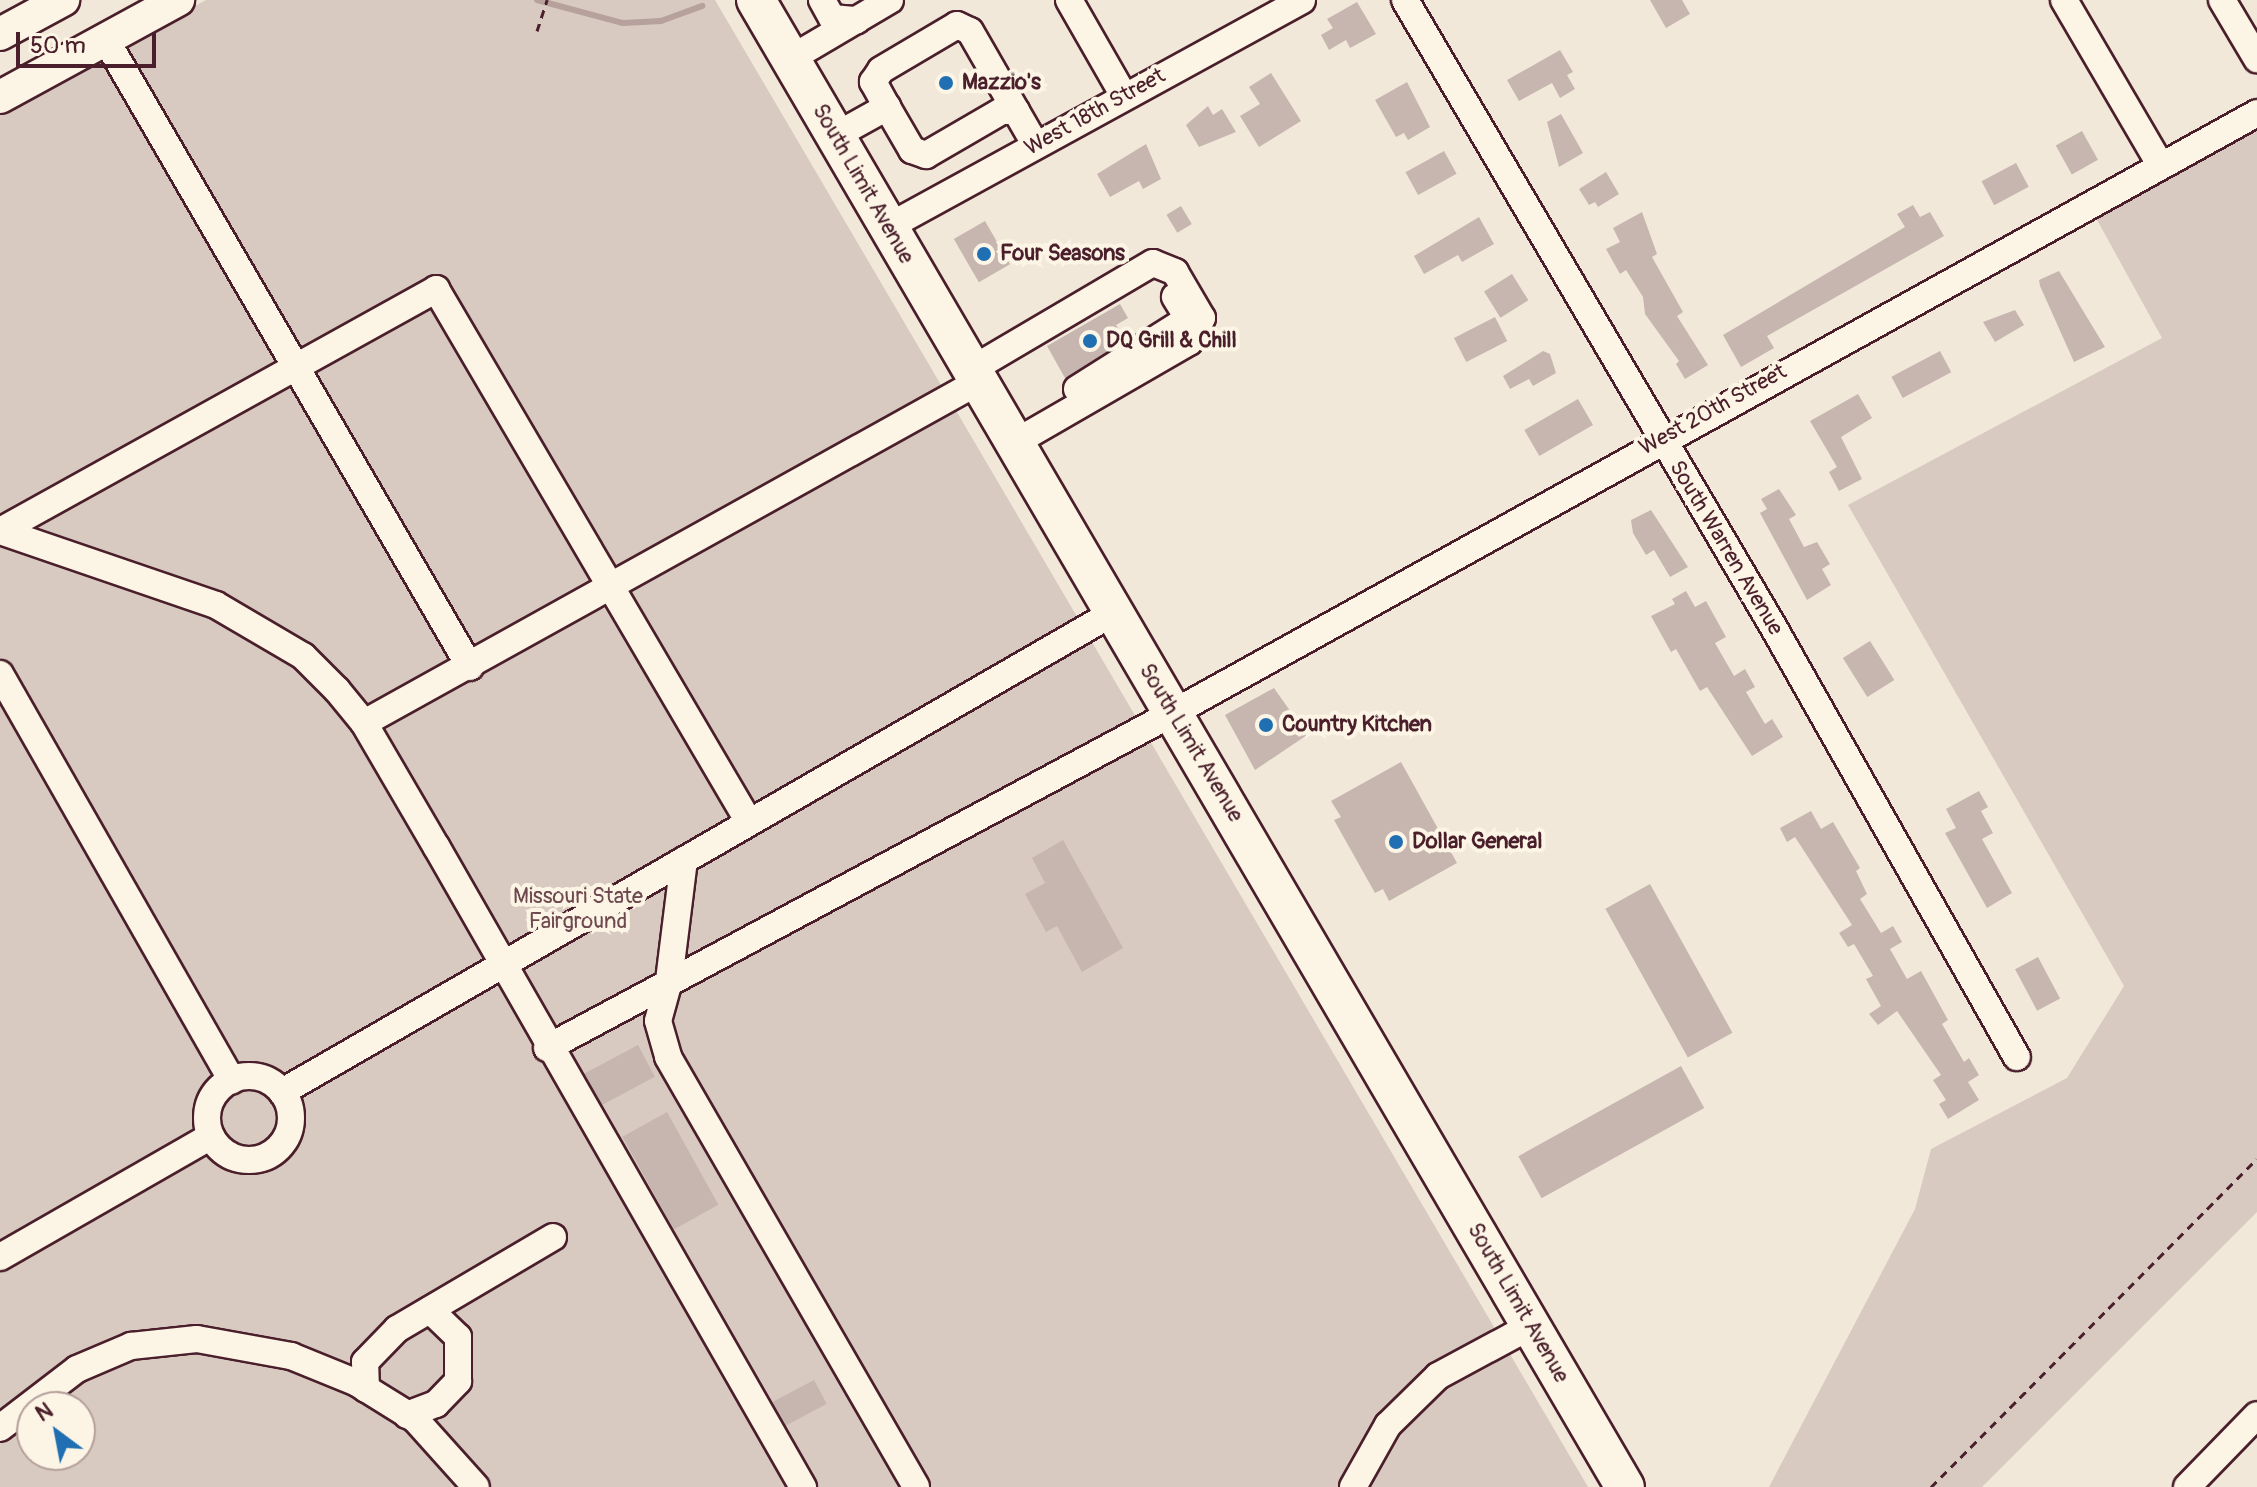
<!DOCTYPE html>
<html>
<head>
<meta charset="utf-8">
<style>
  body { margin:0 }
  #map { position:relative; width:2257px; height:1487px; overflow:hidden; background:#f1e8da; font-family:Pangolin,sans-serif }
  div>[style] { position:absolute }
  .green>* { inset:0; background:#d8cac0 }
  .stream>* { height:6px; margin:-3px; padding:0 3px; transform-origin:3px; border-radius:3px; background:#b6a19c }
  .building>* { inset:0; background:#c7b6af; transform-origin:0 0 }
  .path>* { height:3px; margin-top:-1.5px; transform-origin:0; background:repeating-linear-gradient(90deg,#4a1f2b 0 8px,transparent 0 14px) }
  .roads { filter:drop-shadow(2px 0 #4a1f2b) drop-shadow(-2px 0 #4a1f2b) drop-shadow(0 2px #4a1f2b) drop-shadow(0 -2px #4a1f2b) }
  .minor>* { height:26px; margin:-13px; padding:0 13px; transform-origin:13px; border-radius:13px; background:#fcf5e5 }
  .minor>.ring { margin:-13px; padding:0; box-sizing:content-box; background:none; border:26px solid #fcf5e5; border-radius:50% }
  .major>* { height:32px; margin:-16px; padding:0 16px; transform-origin:16px; border-radius:16px; background:#fcf5e5 }
  .highway>* { height:38px; margin:-19px; padding:0 19px; transform-origin:19px; border-radius:19px; background:#fcf5e5 }
  .dots>* { width:22px; height:22px; translate:-50% -50%; box-sizing:border-box; border:4px solid #fcf5e5; border-radius:50% }
  span { translate:-50% -50%; white-space:nowrap; text-align:center; line-height:1.15; -webkit-text-stroke:8px #fcf5e5; paint-order:stroke }
  .poi-label { font-size:22px; color:#4a1f2b; font-weight:700 }
  .left { translate:0 -50%; text-align:left }
  .street-label { font-size:22px; color:#4a1f2b }
  .park-label { font-size:22px; color:#6e4a50 }
  .north { position:absolute; left:16px; top:1391px; width:80px; height:80px; box-sizing:border-box; background:#fcf5e5; border:2px solid #b59f9b; border-radius:50%; rotate:328deg; font-size:22px; font-weight:700; line-height:32px; text-align:center; color:#4a1f2b }
  .north::after { content:''; display:block; margin:auto; width:28px; height:36px; background:#1f6fb2; clip-path:polygon(50% 0,100% 100%,50% 72%,0 100%) }
  .scale { position:absolute; left:16px; top:32px; width:140px; height:36px; box-sizing:border-box; border:4px solid #4a1f2b; border-top:0; padding-left:10px; font-size:24px; line-height:28px; white-space:nowrap; color:#4a1f2b; -webkit-text-stroke:6px #fcf5e5; paint-order:stroke }
</style>
</head>
<body>
<div id="map">
  <div class="green">
    <div style="clip-path:polygon(evenodd,206px 0,715px 0,1588px 1487px,0 1487px,0 112px,206px 0,32px 1407px,80px 1407px,80px 1455px,32px 1455px,32px 1407px)"></div>
    <div style="clip-path:polygon(2257px 129px,2257px 1212px,1982px 1487px,1769px 1487px,1915px 1209px,1931px 1149px,2067px 1078px,2124px 986px,1848px 505px,2162px 338px,2096px 218px)"></div>
  </div>
  <div class="stream">
    <div style="left:537px;top:0;width:89px;rotate:15deg"></div>
    <div style="left:623px;top:23px;width:38px;rotate:-3deg"></div>
    <div style="left:661px;top:21px;width:44px;rotate:-20.1deg"></div>
  </div>
  <div class="building">
    <div style="clip-path:polygon(1650px 0,1682px 0,1690px 14px,1666px 28px)"></div>
    <div style="clip-path:polygon(1357px 2px,1376px 34px,1350px 48px,1346px 40px,1329px 50px,1321px 35px,1333px 28px,1327px 19px)"></div>
    <div style="clip-path:polygon(1560px 50px,1573px 72px,1567px 75px,1575px 89px,1560px 98px,1552px 83px,1519px 101px,1507px 80px)"></div>
    <div style="clip-path:polygon(1271px 73px,1301px 121px,1259px 147px,1240px 116px,1260px 104px,1249px 87px)"></div>
    <div style="clip-path:polygon(1407px 82px,1430px 127px,1408px 140px,1404px 133px,1396px 137px,1375px 100px)"></div>
    <div style="clip-path:polygon(1208px 106px,1213px 115px,1222px 109px,1236px 132px,1199px 147px,1186px 125px)"></div>
    <div style="clip-path:polygon(1561px 114px,1583px 153px,1559px 167px,1547px 122px)"></div>
    <div style="left:2082px;top:131px;width:33px;height:30px;rotate:61deg"></div>
    <div style="clip-path:polygon(1146px 144px,1161px 179px,1143px 189px,1139px 181px,1110px 197px,1097px 174px)"></div>
    <div style="left:1444px;top:151px;width:26px;height:44px;rotate:61deg"></div>
    <div style="left:2016px;top:163px;width:27px;height:39px;rotate:62deg"></div>
    <div style="clip-path:polygon(1606px 172px,1619px 194px,1598px 207px,1595px 202px,1589px 205px,1579px 189px)"></div>
    <div style="clip-path:polygon(1913px 205px,1920px 217px,1930px 212px,1944px 236px,1767px 336px,1774px 348px,1741px 367px,1723px 335px,1905px 227px,1897px 214px)"></div>
    <div style="left:1181px;top:206px;width:21px;height:17px;rotate:59deg"></div>
    <div style="clip-path:polygon(1642px 212px,1657px 254px,1652px 257px,1683px 312px,1677px 316px,1708px 365px,1685px 379px,1676px 364px,1679px 361px,1645px 314px,1643px 297px,1626px 270px,1620px 274px,1606px 249px,1620px 242px,1613px 228px)"></div>
    <div style="clip-path:polygon(1479px 217px,1494px 244px,1462px 262px,1458px 255px,1424px 274px,1414px 256px)"></div>
    <div style="left:985px;top:221px;width:50px;height:36px;rotate:60deg"></div>
    <div style="clip-path:polygon(2059px 271px,2105px 347px,2074px 362px,2040px 286px,2039px 280px)"></div>
    <div style="left:1512px;top:274px;width:31px;height:33px;rotate:58deg"></div>
    <div style="clip-path:polygon(1120px 304px,1128px 318px,1116px 325px,1125px 340px,1065px 378px,1047px 346px)"></div>
    <div style="clip-path:polygon(2015px 310px,2024px 325px,1995px 342px,1983px 322px)"></div>
    <div style="left:1495px;top:317px;width:27px;height:46px;rotate:63deg"></div>
    <div style="clip-path:polygon(1543px 351px,1550px 354px,1556px 373px,1533px 386px,1529px 379px,1510px 389px,1503px 376px)"></div>
    <div style="left:1940px;top:351px;width:24px;height:55px;rotate:62deg"></div>
    <div style="clip-path:polygon(1858px 394px,1872px 418px,1841px 437px,1862px 479px,1839px 491px,1829px 472px,1837px 467px,1810px 421px)"></div>
    <div style="left:1578px;top:399px;width:30px;height:62px;rotate:60deg"></div>
    <div style="clip-path:polygon(1779px 489px,1796px 515px,1789px 519px,1804px 547px,1817px 542px,1830px 564px,1822px 569px,1831px 585px,1807px 600px,1760px 513px,1767px 509px,1761px 499px)"></div>
    <div style="clip-path:polygon(1651px 510px,1688px 567px,1670px 577px,1654px 550px,1646px 555px,1633px 533px,1631px 520px)"></div>
    <div style="clip-path:polygon(1686px 591px,1695px 607px,1706px 601px,1726px 637px,1715px 643px,1734px 676px,1745px 669px,1755px 687px,1746px 692px,1765px 724px,1772px 719px,1783px 737px,1752px 756px,1707px 687px,1700px 691px,1676px 649px,1671px 652px,1651px 616px,1675px 604px,1672px 599px)"></div>
    <div style="left:1870px;top:641px;width:46px;height:32px;rotate:58deg"></div>
    <div style="clip-path:polygon(1274px 688px,1307px 735px,1255px 770px,1225px 715px)"></div>
    <div style="clip-path:polygon(1401px 762px,1457px 863px,1389px 901px,1383px 889px,1375px 893px,1334px 820px,1341px 817px,1331px 801px)"></div>
    <div style="clip-path:polygon(1979px 791px,1988px 807px,1981px 811px,1993px 833px,1982px 839px,2012px 893px,1987px 908px,1945px 833px,1956px 828px,1946px 809px)"></div>
    <div style="clip-path:polygon(1811px 811px,1821px 829px,1833px 822px,1860px 868px,1856px 871px,1867px 894px,1860px 899px,1881px 933px,1893px 926px,1902px 942px,1890px 949px,1907px 979px,1921px 971px,1948px 1020px,1942px 1024px,1964px 1062px,1969px 1058px,1979px 1075px,1968px 1082px,1979px 1100px,1948px 1119px,1939px 1104px,1946px 1100px,1933px 1080px,1941px 1075px,1897px 1011px,1878px 1025px,1869px 1014px,1881px 1006px,1866px 979px,1873px 976px,1854px 944px,1848px 947px,1839px 933px,1852px 925px,1795px 837px,1787px 842px,1780px 828px)"></div>
    <div style="clip-path:polygon(1063px 840px,1123px 948px,1082px 972px,1057px 926px,1046px 932px,1025px 894px,1045px 883px,1032px 858px)"></div>
    <div style="left:1650px;top:884px;width:170px;height:51px;rotate:61deg"></div>
    <div style="left:2038px;top:957px;width:47px;height:26px;rotate:62deg"></div>
    <div style="left:638px;top:1045px;width:36px;height:61px;rotate:62deg"></div>
    <div style="left:1681px;top:1066px;width:48px;height:186px;rotate:61deg"></div>
    <div style="left:667px;top:1112px;width:106px;height:51px;rotate:61deg"></div>
    <div style="left:814px;top:1380px;width:27px;height:47px;rotate:62deg"></div>
  </div>
  <div class="path">
    <div style="left:537px;top:31px;width:33px;rotate:-72deg"></div>
    <div style="left:1931px;top:1487px;width:462px;rotate:-45.2deg"></div>
  </div>
  <div class="roads">
    <div class="minor">
      <div style="left:822px;top:0;width:21px;rotate:61deg"></div>
      <div style="left:832px;top:18px;width:25px;rotate:5deg"></div>
      <div style="left:1069px;top:0;width:111px;rotate:60.2deg"></div>
      <div style="left:1405px;top:0;width:728px;rotate:59.56deg"></div>
      <div style="left:1774px;top:628px;width:493px;rotate:60.5deg"></div>
      <div style="left:2064px;top:0;width:190px;rotate:59.7deg"></div>
      <div style="left:2222px;top:0;width:69px;rotate:59.3deg"></div>
      <div style="left:106px;top:40px;width:725px;rotate:59.86deg"></div>
      <div style="left:790px;top:59px;width:116px;rotate:-30.5deg"></div>
      <div style="left:887px;top:107px;width:29px;rotate:-119deg"></div>
      <div style="left:873px;top:82px;width:14px;rotate:-56deg"></div>
      <div style="left:881px;top:70px;width:88px;rotate:-30.6deg"></div>
      <div style="left:957px;top:25px;width:14px;rotate:25deg"></div>
      <div style="left:970px;top:31px;width:92px;rotate:60.1deg"></div>
      <div style="left:835px;top:136px;width:60px;rotate:-29.1deg"></div>
      <div style="left:887px;top:107px;width:50px;rotate:59.8deg"></div>
      <div style="left:912px;top:150px;width:15px;rotate:20deg"></div>
      <div style="left:926px;top:155px;width:88px;rotate:-30.1deg"></div>
      <div style="left:1002px;top:111px;width:14px"></div>
      <div style="left:1016px;top:111px;width:39px;rotate:60deg"></div>
      <div style="left:888px;top:227px;width:472px;rotate:-28.7deg"></div>
      <div style="left:971px;top:370px;width:211px;rotate:-30.5deg"></div>
      <div style="left:1153px;top:263px;width:24px;rotate:22deg"></div>
      <div style="left:1175px;top:272px;width:53px;rotate:59.6deg"></div>
      <div style="left:1202px;top:318px;width:27px;rotate:118deg"></div>
      <div style="left:1189px;top:342px;width:202px;rotate:150deg"></div>
      <div style="left:1077px;top:389px;width:125px;rotate:-32.3deg"></div>
      <div style="left:1183px;top:322px;width:9px;rotate:-77deg"></div>
      <div style="left:1185px;top:313px;width:19px;rotate:-122deg"></div>
      <div style="left:0;top:531px;width:228px;rotate:18.9deg"></div>
      <div style="left:216px;top:605px;width:101px;rotate:30.4deg"></div>
      <div style="left:303px;top:656px;width:48px;rotate:45deg"></div>
      <div style="left:337px;top:690px;width:43px;rotate:50.7deg"></div>
      <div style="left:364px;top:723px;width:143px;rotate:59.7deg"></div>
      <div style="left:436px;top:846px;width:739px;rotate:60.21deg"></div>
      <div style="left:0;top:531px;width:499px;rotate:-29deg"></div>
      <div style="left:436px;top:289px;width:618px;rotate:59.58deg"></div>
      <div style="left:0;top:674px;width:468px;rotate:60.3deg"></div>
      <div style="left:364px;top:723px;width:702px;rotate:-29.05deg"></div>
      <div style="left:684px;top:860px;width:122px;rotate:97.1deg"></div>
      <div style="left:669px;top:981px;width:41px;rotate:105.4deg"></div>
      <div style="left:658px;top:1021px;width:37px;rotate:74deg"></div>
      <div style="left:668px;top:1057px;width:496px;rotate:60deg"></div>
      <div style="left:547px;top:1048px;width:710px;rotate:-28.15deg"></div>
      <div style="left:1173px;top:713px;width:1239px;rotate:-28.96deg"></div>
      <div class="ring" style="left:207px;top:1076px;width:58px;height:58px"></div>
      <div style="left:282px;top:1092px;width:959px;rotate:-29.96deg"></div>
      <div style="left:0;top:1257px;width:243px;rotate:-29.8deg"></div>
      <div style="left:366px;top:1389px;width:27px;rotate:-92deg"></div>
      <div style="left:365px;top:1362px;width:46px;rotate:-45.9deg"></div>
      <div style="left:397px;top:1329px;width:181px;rotate:-30.5deg"></div>
      <div style="left:407px;top:1415px;width:31px;rotate:-21deg"></div>
      <div style="left:436px;top:1404px;width:32px;rotate:-46deg"></div>
      <div style="left:458px;top:1381px;width:44px;rotate:-90deg"></div>
      <div style="left:458px;top:1337px;width:39px;rotate:-136deg"></div>
      <div style="left:0;top:1428px;width:97px;rotate:-37.5deg"></div>
      <div style="left:77px;top:1369px;width:59px;rotate:-23.1deg"></div>
      <div style="left:131px;top:1346px;width:66px;rotate:-6.1deg"></div>
      <div style="left:197px;top:1339px;width:96px;rotate:10.3deg"></div>
      <div style="left:291px;top:1356px;width:71px;rotate:22.2deg"></div>
      <div style="left:357px;top:1383px;width:68px;rotate:31.8deg"></div>
      <div style="left:415px;top:1419px;width:91px;rotate:48.1deg"></div>
      <div style="left:1353px;top:1487px;width:71px;rotate:-60.6deg"></div>
      <div style="left:1388px;top:1425px;width:70px;rotate:-44.4deg"></div>
      <div style="left:1438px;top:1376px;width:106px;rotate:-28.3deg"></div>
      <div style="left:2187px;top:1487px;width:100px;rotate:-45.8deg"></div>
    </div>
    <div class="major">
      <div style="left:0;top:34px;width:72px;rotate:-28.4deg"></div>
      <div style="left:0;top:97px;width:203px;rotate:-28.6deg"></div>
    </div>
    <div class="highway">
      <div style="left:756px;top:0;width:1722px;rotate:59.7deg"></div>
    </div>
  </div>
  <div class="dots">
    <div style="left:946px;top:83px;background:#1f6fb2"></div>
    <div style="left:984px;top:254px;background:#1f6fb2"></div>
    <div style="left:1090px;top:341px;background:#1f6fb2"></div>
    <div style="left:1266px;top:725px;background:#1f6fb2"></div>
    <div style="left:1396px;top:842px;background:#1f6fb2"></div>
  </div>
  <div class="poi-label">
    <span class="left" style="left:962px;top:83px">Mazzio's</span>
    <span class="left" style="left:1000px;top:254px">Four Seasons</span>
    <span class="left" style="left:1106px;top:341px">DQ Grill &amp; Chill</span>
    <span class="left" style="left:1282px;top:725px">Country Kitchen</span>
    <span class="left" style="left:1412px;top:842px">Dollar General</span>
  </div>
  <div class="street-label">
    <span style="left:1095px;top:112px;rotate:-29deg">West 18th Street</span>
    <span style="left:863px;top:184px;rotate:60deg">South Limit Avenue</span>
    <span style="left:1713px;top:410px;rotate:-29deg">West 20th Street</span>
    <span style="left:1726px;top:548px;rotate:59deg">South Warren Avenue</span>
    <span style="left:1191px;top:743px;rotate:59deg">South Limit Avenue</span>
    <span style="left:1518px;top:1303px;rotate:60deg">South Limit Avenue</span>
  </div>
  <div class="park-label">
    <span style="left:578px;top:909px">Missouri State<br>Fairground</span>
  </div>
  <div class="north">N</div>
  <div class="scale">50 m</div>
</div>
</body>
</html>
